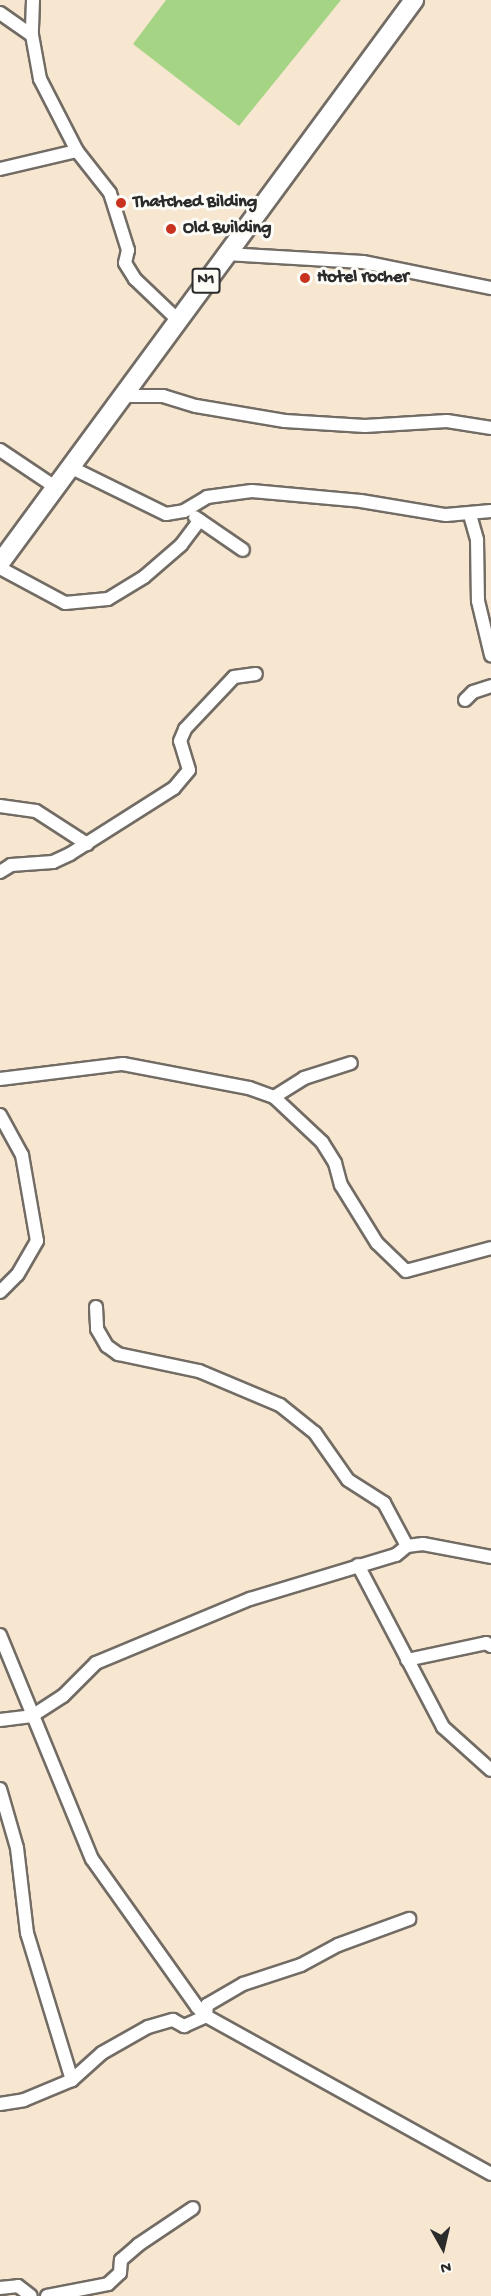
<!DOCTYPE html>
<html>
<head>
<meta charset="utf-8">
<style>
  body { margin:0 }
  #map { position:relative; width:491px; height:2296px; overflow:hidden; background:#f7e6d0; font-family:"Gochi Hand",sans-serif }
  div>[style] { position:absolute }
  .green>* { inset:0; background:#a5d584 }
  .roads { filter:drop-shadow(2px 0 #726c65) drop-shadow(-2px 0 #726c65) drop-shadow(0 2px #726c65) drop-shadow(0 -2px #726c65) }
  .minor>* { height:12px; margin:-6px; padding:0 6px; transform-origin:6px; border-radius:6px; background:#fff }
  .highway>* { height:18px; margin:-9px; padding:0 9px; transform-origin:9px; border-radius:9px; background:#fff }
  .dots>* { width:16px; height:16px; translate:-50% -50%; box-sizing:border-box; border:3px solid #fdfcf7; border-radius:50% }
  span { translate:-50% -50%; white-space:nowrap; text-align:center; line-height:1.15; -webkit-text-stroke:6px #fdfcf7; paint-order:stroke }
  .shield-label span { padding:2px 4px; background:#fdfcf7; border:2px solid; border-radius:4px; -webkit-text-stroke-width:0 }
  .shield-label { font-size:16px; color:#2b2b2b; font-weight:700 }
  .poi-label { font-size:18px; color:#2b2b2b; font-weight:700 }
  .left { translate:0 -50%; text-align:left }
  .north { position:absolute; left:413px; top:2218px; width:60px; height:60px; -webkit-text-stroke:4px #fdfcf7; paint-order:stroke; rotate:172deg; font-size:16px; font-weight:700; line-height:24px; text-align:center; color:#2b2b2b }
  .north::after { content:''; display:block; margin:auto; width:21px; height:27px; background:#2b2b2b; clip-path:polygon(50% 0,100% 100%,50% 72%,0 100%) }
</style>
</head>
<body>
<div id="map">
  <div class="green">
    <div style="clip-path:polygon(166px 0,341px 0,239px 126px,133px 44px)"></div>
  </div>
  <div class="roads">
    <div class="minor">
      <div style="left:33px;top:0;width:35px;rotate:92deg"></div>
      <div style="left:32px;top:35px;width:45px;rotate:79.7deg"></div>
      <div style="left:40px;top:79px;width:81px;rotate:62.8deg"></div>
      <div style="left:0;top:13px;width:39px;rotate:35deg"></div>
      <div style="left:0;top:169px;width:79px;rotate:-13.2deg"></div>
      <div style="left:77px;top:151px;width:53px;rotate:51.8deg"></div>
      <div style="left:110px;top:193px;width:60px;rotate:72.5deg"></div>
      <div style="left:128px;top:250px;width:13px;rotate:103deg"></div>
      <div style="left:125px;top:263px;width:19px;rotate:58deg"></div>
      <div style="left:135px;top:279px;width:61px;rotate:43.7deg"></div>
      <div style="left:226px;top:254px;width:137px;rotate:3.3deg"></div>
      <div style="left:363px;top:262px;width:131px;rotate:11.5deg"></div>
      <div style="left:127px;top:396px;width:36px"></div>
      <div style="left:163px;top:396px;width:34px;rotate:17deg"></div>
      <div style="left:196px;top:406px;width:90px;rotate:9.6deg"></div>
      <div style="left:285px;top:421px;width:80px;rotate:3.6deg"></div>
      <div style="left:365px;top:426px;width:82px;rotate:-3.5deg"></div>
      <div style="left:447px;top:421px;width:45px;rotate:9deg"></div>
      <div style="left:0;top:450px;width:66px;rotate:33.9deg"></div>
      <div style="left:70px;top:467px;width:107px;rotate:26.1deg"></div>
      <div style="left:166px;top:514px;width:18px;rotate:-9deg"></div>
      <div style="left:184px;top:511px;width:27px;rotate:-31deg"></div>
      <div style="left:207px;top:497px;width:45px;rotate:-7.6deg"></div>
      <div style="left:252px;top:491px;width:109px;rotate:5.2deg"></div>
      <div style="left:361px;top:501px;width:86px;rotate:9.4deg"></div>
      <div style="left:446px;top:515px;width:45px;rotate:-5.1deg"></div>
      <div style="left:470px;top:515px;width:26px;rotate:74deg"></div>
      <div style="left:477px;top:540px;width:61px;rotate:89.1deg"></div>
      <div style="left:478px;top:601px;width:56px;rotate:76.5deg"></div>
      <div style="left:195px;top:517px;width:58px;rotate:34.5deg"></div>
      <div style="left:0;top:568px;width:74px;rotate:28.3deg"></div>
      <div style="left:65px;top:603px;width:43px;rotate:-5.3deg"></div>
      <div style="left:108px;top:599px;width:42px;rotate:-31.4deg"></div>
      <div style="left:144px;top:577px;width:49px;rotate:-40.9deg"></div>
      <div style="left:181px;top:545px;width:31px;rotate:-53deg"></div>
      <div style="left:465px;top:700px;width:11px;rotate:-45deg"></div>
      <div style="left:473px;top:692px;width:19px;rotate:-18deg"></div>
      <div style="left:0;top:806px;width:36px;rotate:8deg"></div>
      <div style="left:36px;top:811px;width:61px;rotate:32.9deg"></div>
      <div style="left:0;top:872px;width:13px;rotate:-32deg"></div>
      <div style="left:11px;top:865px;width:42px;rotate:-4.1deg"></div>
      <div style="left:53px;top:862px;width:19px;rotate:-25deg"></div>
      <div style="left:70px;top:854px;width:123px;rotate:-32.4deg"></div>
      <div style="left:174px;top:788px;width:23px;rotate:-50deg"></div>
      <div style="left:189px;top:770px;width:30px;rotate:-107deg"></div>
      <div style="left:180px;top:741px;width:13px;rotate:-67deg"></div>
      <div style="left:185px;top:729px;width:71px;rotate:-46.7deg"></div>
      <div style="left:234px;top:677px;width:22px;rotate:-8deg"></div>
      <div style="left:0;top:1079px;width:124px;rotate:-7deg"></div>
      <div style="left:123px;top:1064px;width:128px;rotate:10.8deg"></div>
      <div style="left:249px;top:1088px;width:27px;rotate:20deg"></div>
      <div style="left:274px;top:1097px;width:36px;rotate:-32deg"></div>
      <div style="left:304px;top:1078px;width:49px;rotate:-17.7deg"></div>
      <div style="left:274px;top:1097px;width:66px;rotate:43.2deg"></div>
      <div style="left:322px;top:1142px;width:25px;rotate:58deg"></div>
      <div style="left:335px;top:1163px;width:23px;rotate:75deg"></div>
      <div style="left:341px;top:1185px;width:68px;rotate:58.2deg"></div>
      <div style="left:377px;top:1243px;width:40px;rotate:44deg"></div>
      <div style="left:406px;top:1271px;width:88px;rotate:-15.1deg"></div>
      <div style="left:0;top:1115px;width:46px;rotate:61.2deg"></div>
      <div style="left:22px;top:1155px;width:87px;rotate:80.1deg"></div>
      <div style="left:37px;top:1241px;width:39px;rotate:120deg"></div>
      <div style="left:17px;top:1275px;width:24px;rotate:135deg"></div>
      <div style="left:96px;top:1307px;width:22px;rotate:87deg"></div>
      <div style="left:97px;top:1329px;width:20px;rotate:60deg"></div>
      <div style="left:107px;top:1346px;width:14px;rotate:36deg"></div>
      <div style="left:118px;top:1354px;width:83px;rotate:11.9deg"></div>
      <div style="left:199px;top:1371px;width:88px;rotate:22.8deg"></div>
      <div style="left:280px;top:1405px;width:45px;rotate:38.7deg"></div>
      <div style="left:315px;top:1433px;width:57px;rotate:54.9deg"></div>
      <div style="left:348px;top:1480px;width:43px;rotate:32.6deg"></div>
      <div style="left:384px;top:1503px;width:49px;rotate:61.9deg"></div>
      <div style="left:358px;top:1565px;width:183px;rotate:62.3deg"></div>
      <div style="left:443px;top:1727px;width:64px;rotate:41.9deg"></div>
      <div style="left:0;top:1635px;width:242px;rotate:67.7deg"></div>
      <div style="left:92px;top:1859px;width:181px;rotate:54.6deg"></div>
      <div style="left:197px;top:2007px;width:13px;rotate:45deg"></div>
      <div style="left:206px;top:2016px;width:326px;rotate:29deg"></div>
      <div style="left:407px;top:1660px;width:81px;rotate:-12.1deg"></div>
      <div style="left:486px;top:1643px;width:6px;rotate:31deg"></div>
      <div style="left:0;top:1720px;width:32px;rotate:-7deg"></div>
      <div style="left:32px;top:1716px;width:37px;rotate:-33deg"></div>
      <div style="left:63px;top:1696px;width:47px;rotate:-45deg"></div>
      <div style="left:96px;top:1663px;width:167px;rotate:-22.6deg"></div>
      <div style="left:250px;top:1599px;width:152px;rotate:-16.8deg"></div>
      <div style="left:396px;top:1555px;width:14px;rotate:-39deg"></div>
      <div style="left:407px;top:1546px;width:16px;rotate:-7deg"></div>
      <div style="left:423px;top:1544px;width:69px;rotate:10.8deg"></div>
      <div style="left:0;top:1789px;width:61px;rotate:73.9deg"></div>
      <div style="left:17px;top:1848px;width:86px;rotate:83.3deg"></div>
      <div style="left:27px;top:1933px;width:154px;rotate:73deg"></div>
      <div style="left:0;top:2104px;width:24px;rotate:-9deg"></div>
      <div style="left:24px;top:2100px;width:52px;rotate:-22.6deg"></div>
      <div style="left:72px;top:2080px;width:40px;rotate:-42deg"></div>
      <div style="left:102px;top:2053px;width:53px;rotate:-29.5deg"></div>
      <div style="left:148px;top:2027px;width:26px;rotate:-16deg"></div>
      <div style="left:173px;top:2020px;width:13px;rotate:29deg"></div>
      <div style="left:184px;top:2026px;width:24px;rotate:-24deg"></div>
      <div style="left:206px;top:2016px;width:11px;rotate:-85deg"></div>
      <div style="left:207px;top:2005px;width:42px;rotate:-30.3deg"></div>
      <div style="left:243px;top:1984px;width:61px;rotate:-18.1deg"></div>
      <div style="left:301px;top:1965px;width:42px;rotate:-28.4deg"></div>
      <div style="left:338px;top:1945px;width:76px;rotate:-20.1deg"></div>
      <div style="left:0;top:2288px;width:18px;rotate:-6deg"></div>
      <div style="left:18px;top:2286px;width:16px;rotate:38deg"></div>
      <div style="left:47px;top:2296px;width:62px;rotate:-11.1deg"></div>
      <div style="left:108px;top:2284px;width:16px;rotate:-43deg"></div>
      <div style="left:120px;top:2273px;width:13px;rotate:-86deg"></div>
      <div style="left:121px;top:2260px;width:23px;rotate:-41deg"></div>
      <div style="left:138px;top:2245px;width:66px;rotate:-33.9deg"></div>
    </div>
    <div class="highway">
      <div style="left:0;top:563px;width:699px;rotate:-53.67deg"></div>
    </div>
  </div>
  <div class="dots">
    <div style="left:121px;top:203px;background:#c8321e"></div>
    <div style="left:171px;top:229px;background:#c8321e"></div>
    <div style="left:305px;top:278px;background:#c8321e"></div>
  </div>
  <div class="shield-label">
    <span style="left:206px;top:281px">N1</span>
  </div>
  <div class="poi-label">
    <span class="left" style="left:133px;top:203px">Thatched Bilding</span>
    <span class="left" style="left:183px;top:229px">Old Building</span>
    <span class="left" style="left:317px;top:278px">Hotel rocher</span>
  </div>
  <div class="north">N</div>
</div>
</body>
</html>
